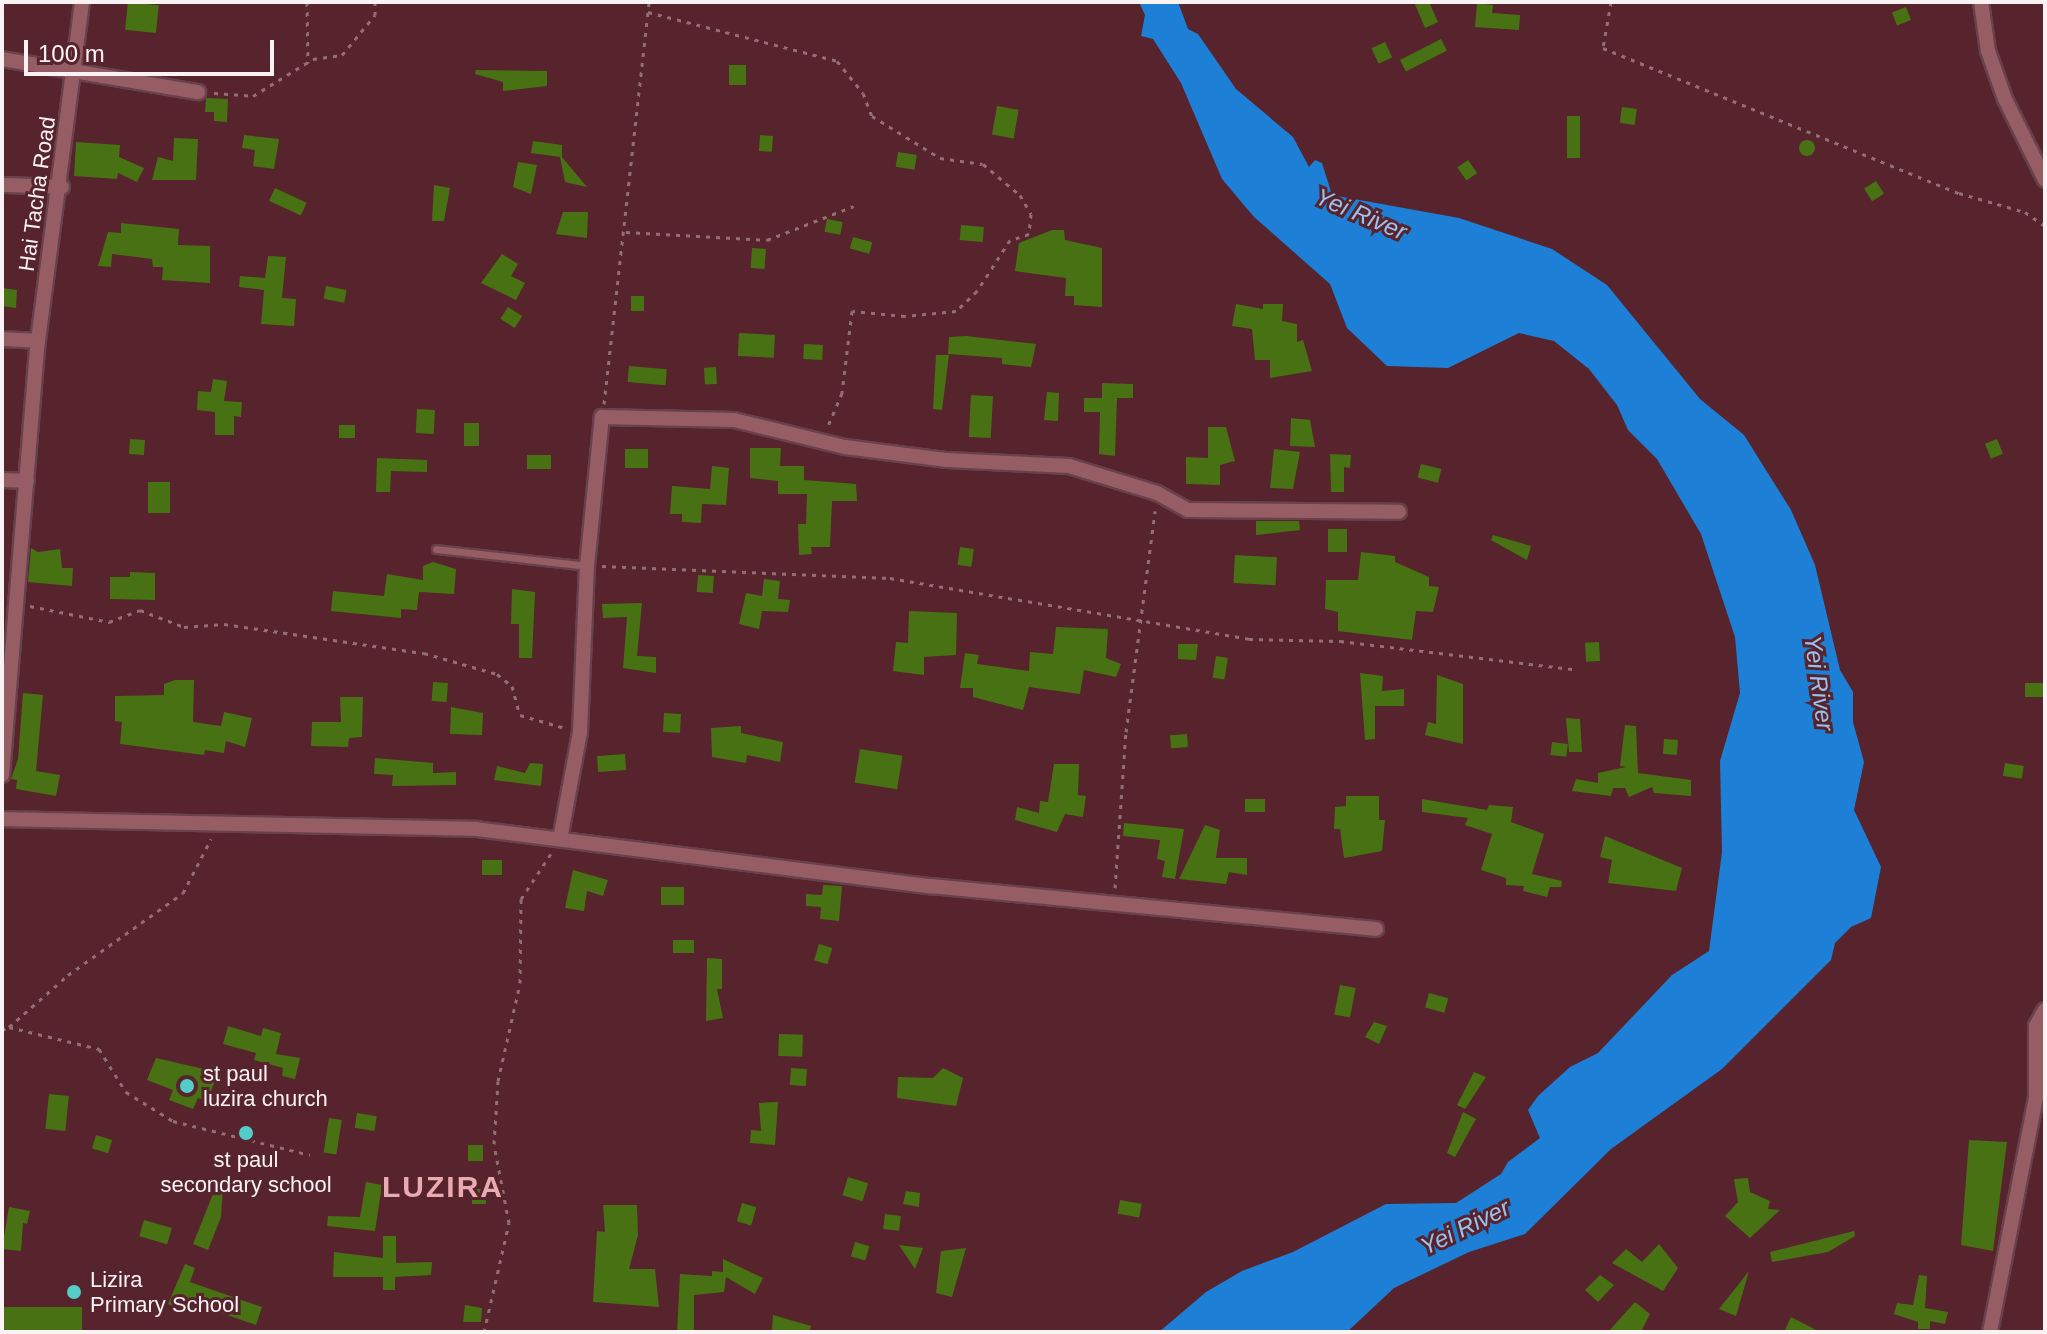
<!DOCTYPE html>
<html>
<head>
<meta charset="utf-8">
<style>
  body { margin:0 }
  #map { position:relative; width:2047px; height:1334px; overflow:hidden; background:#57232c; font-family:Helvetica,sans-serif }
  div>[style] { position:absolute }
  .water>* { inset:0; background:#1e7fd6 }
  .building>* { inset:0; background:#487114; transform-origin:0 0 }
  .round { border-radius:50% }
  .path>* { height:3px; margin-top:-1.5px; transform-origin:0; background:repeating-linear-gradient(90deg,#936f75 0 4px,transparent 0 10px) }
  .roads { filter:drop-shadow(2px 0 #68414b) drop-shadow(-2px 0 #68414b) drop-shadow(0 2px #68414b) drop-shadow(0 -2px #68414b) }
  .service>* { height:7px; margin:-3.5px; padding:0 3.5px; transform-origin:3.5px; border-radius:3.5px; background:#975d65 }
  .minor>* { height:14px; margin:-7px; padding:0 7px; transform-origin:7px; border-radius:7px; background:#975d65 }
  .dots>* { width:22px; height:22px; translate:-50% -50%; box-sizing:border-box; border:4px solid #57232c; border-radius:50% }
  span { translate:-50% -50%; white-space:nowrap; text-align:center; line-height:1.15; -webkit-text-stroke:6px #57232c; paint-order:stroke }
  .street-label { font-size:22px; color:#faf3f4 }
  .poi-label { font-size:22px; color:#faf3f4 }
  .left { translate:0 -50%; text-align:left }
  .water-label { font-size:24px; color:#9bc2ee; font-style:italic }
  .district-label { font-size:30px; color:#eaaab1; font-weight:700; letter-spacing:2px }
  .frame { position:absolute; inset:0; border:4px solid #faf3f4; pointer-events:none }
  .scale { position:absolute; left:24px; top:40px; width:250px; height:36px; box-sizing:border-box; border:4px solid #faf3f4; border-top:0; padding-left:10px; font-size:24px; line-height:28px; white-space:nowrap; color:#faf3f4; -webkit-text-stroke:6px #57232c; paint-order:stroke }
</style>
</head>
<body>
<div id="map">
  <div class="water">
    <div style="clip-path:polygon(1139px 2px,1178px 2px,1188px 29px,1198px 34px,1236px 89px,1293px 137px,1309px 167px,1315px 160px,1322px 163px,1332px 195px,1459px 218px,1552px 249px,1607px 285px,1700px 399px,1744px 435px,1791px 510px,1815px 565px,1840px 670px,1853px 692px,1853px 722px,1864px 762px,1854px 810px,1881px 867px,1871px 918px,1851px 927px,1835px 943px,1831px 960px,1722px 1069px,1611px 1149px,1525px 1234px,1469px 1252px,1394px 1288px,1347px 1332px,1159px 1332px,1206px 1292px,1242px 1271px,1293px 1252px,1386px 1204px,1456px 1203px,1501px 1174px,1508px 1162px,1540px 1138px,1528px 1110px,1538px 1096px,1570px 1067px,1598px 1053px,1672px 975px,1709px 951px,1722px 852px,1720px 761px,1740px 693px,1735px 637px,1701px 534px,1657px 459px,1628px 430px,1617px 405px,1589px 369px,1554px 341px,1519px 333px,1448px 368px,1387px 366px,1347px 328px,1330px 284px,1254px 217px,1222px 179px,1181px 83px,1153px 39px,1141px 36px,1145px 15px)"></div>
  </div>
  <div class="building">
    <div style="left:128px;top:2px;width:31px;height:28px;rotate:6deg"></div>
    <div style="clip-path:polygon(1414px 2px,1429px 2px,1438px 22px,1425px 28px)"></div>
    <div style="clip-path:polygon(1477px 3px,1493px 5px,1492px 13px,1520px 15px,1519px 30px,1475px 27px)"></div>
    <div style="left:1906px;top:7px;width:14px;height:15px;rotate:69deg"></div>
    <div style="left:1441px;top:39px;width:13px;height:46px;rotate:63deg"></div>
    <div style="left:1385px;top:42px;width:17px;height:15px;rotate:65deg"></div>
    <div style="left:729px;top:65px;width:17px;height:20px"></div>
    <div style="clip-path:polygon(476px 70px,547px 71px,547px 86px,503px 91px,503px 82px,475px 74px)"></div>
    <div style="clip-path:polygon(206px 98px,228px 99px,227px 122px,214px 121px,214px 112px,205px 112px)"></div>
    <div style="left:997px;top:106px;width:22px;height:29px;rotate:10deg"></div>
    <div style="left:1622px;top:107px;width:15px;height:16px;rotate:8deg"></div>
    <div style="left:1567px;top:116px;width:13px;height:42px"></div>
    <div style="clip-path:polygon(244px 135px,279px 139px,274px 169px,253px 166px,255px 150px,242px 148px)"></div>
    <div style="left:760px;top:135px;width:13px;height:16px;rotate:4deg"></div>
    <div style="clip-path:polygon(174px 138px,198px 139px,196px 180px,152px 180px,158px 157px,173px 161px)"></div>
    <div class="round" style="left:1799px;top:140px;width:16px;height:16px"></div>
    <div style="clip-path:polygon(533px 141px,562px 145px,562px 157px,587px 187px,565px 182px,560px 157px,531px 153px)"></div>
    <div style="clip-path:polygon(76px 142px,120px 145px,119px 157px,144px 168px,137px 182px,118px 173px,117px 179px,74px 176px)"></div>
    <div style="left:898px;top:152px;width:19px;height:15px;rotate:9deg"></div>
    <div style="left:1468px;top:160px;width:16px;height:13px;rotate:55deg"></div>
    <div style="clip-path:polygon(518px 162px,537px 165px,531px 194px,513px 187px)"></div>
    <div style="left:1876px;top:181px;width:15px;height:14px;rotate:58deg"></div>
    <div style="clip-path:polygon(434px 185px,450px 188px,444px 221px,432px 221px)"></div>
    <div style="left:275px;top:188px;width:35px;height:14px;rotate:25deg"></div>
    <div style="clip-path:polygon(563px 212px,588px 212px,587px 238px,556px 234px)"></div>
    <div style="left:827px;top:219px;width:16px;height:13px;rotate:11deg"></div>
    <div style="clip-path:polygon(121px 223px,179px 229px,178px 245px,210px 246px,210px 283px,162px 280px,163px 267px,153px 267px,152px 259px,112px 254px,111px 267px,98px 266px,108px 232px,121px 233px)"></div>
    <div style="left:961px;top:225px;width:23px;height:15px;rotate:5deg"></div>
    <div style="clip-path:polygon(1052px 230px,1064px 230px,1065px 240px,1102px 248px,1102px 307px,1074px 305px,1074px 296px,1065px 296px,1066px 278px,1015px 271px,1019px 243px)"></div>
    <div style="left:853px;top:237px;width:20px;height:12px;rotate:15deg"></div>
    <div style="left:752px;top:248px;width:14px;height:20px;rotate:4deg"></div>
    <div style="clip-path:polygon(502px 254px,518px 264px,511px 276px,525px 283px,516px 300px,481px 283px)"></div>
    <div style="clip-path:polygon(268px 256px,286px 257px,282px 298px,296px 299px,294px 326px,261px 324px,264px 290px,239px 287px,240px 276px,265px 278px)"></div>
    <div style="left:326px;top:286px;width:21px;height:13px;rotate:11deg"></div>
    <div style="clip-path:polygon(2px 288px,17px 290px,16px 308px,2px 306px)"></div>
    <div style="left:631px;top:296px;width:13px;height:15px"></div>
    <div style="clip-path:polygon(1236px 304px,1263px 309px,1263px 304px,1283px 304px,1282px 321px,1297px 324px,1297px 342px,1303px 340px,1312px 371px,1270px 378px,1270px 360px,1255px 360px,1252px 329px,1232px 326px)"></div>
    <div style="left:508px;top:307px;width:17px;height:14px;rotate:33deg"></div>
    <div style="left:739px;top:333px;width:36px;height:23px;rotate:3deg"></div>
    <div style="clip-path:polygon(966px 336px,1036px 344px,1031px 367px,1002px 364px,1002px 358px,948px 354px,949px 337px)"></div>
    <div style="left:804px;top:344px;width:19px;height:15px;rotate:3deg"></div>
    <div style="clip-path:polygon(936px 355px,949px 355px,942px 410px,933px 409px)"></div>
    <div style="left:629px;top:366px;width:38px;height:16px;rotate:5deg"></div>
    <div style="left:716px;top:367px;width:17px;height:12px;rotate:87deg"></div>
    <div style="clip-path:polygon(213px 379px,227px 381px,224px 401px,242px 402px,241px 417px,234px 416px,234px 435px,215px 435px,215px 412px,197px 410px,198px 391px,211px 392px)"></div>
    <div style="clip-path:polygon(1102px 383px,1133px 384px,1133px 398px,1117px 398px,1115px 456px,1099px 454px,1100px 412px,1084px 412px,1084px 398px,1102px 398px)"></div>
    <div style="clip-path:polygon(1047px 392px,1059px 393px,1058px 421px,1044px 420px)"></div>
    <div style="left:971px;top:395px;width:22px;height:42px;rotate:3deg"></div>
    <div style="left:417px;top:409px;width:18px;height:24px;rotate:3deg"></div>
    <div style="clip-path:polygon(1291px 418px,1310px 420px,1315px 447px,1290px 446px)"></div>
    <div style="left:464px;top:423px;width:15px;height:23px"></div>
    <div style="left:339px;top:425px;width:16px;height:13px"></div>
    <div style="clip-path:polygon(1208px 427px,1226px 427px,1235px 461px,1220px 465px,1220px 485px,1186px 484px,1186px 457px,1208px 458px)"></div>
    <div style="left:130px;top:439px;width:15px;height:15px;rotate:4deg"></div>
    <div style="left:1997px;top:439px;width:16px;height:13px;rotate:68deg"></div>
    <div style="clip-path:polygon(750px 448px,781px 448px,780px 466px,804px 466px,804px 480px,856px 484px,857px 501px,832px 501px,830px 547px,811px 547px,812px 554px,799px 555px,798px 524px,806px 524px,807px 494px,778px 494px,778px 481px,750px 478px)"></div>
    <div style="left:625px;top:449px;width:23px;height:19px"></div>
    <div style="clip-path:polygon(1274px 449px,1300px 452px,1293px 489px,1270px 488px)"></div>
    <div style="clip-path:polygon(1330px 454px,1351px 455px,1350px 468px,1344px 467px,1344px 492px,1331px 492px)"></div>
    <div style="left:527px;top:455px;width:24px;height:14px"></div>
    <div style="clip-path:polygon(377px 458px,427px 460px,427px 472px,391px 471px,390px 492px,376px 492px)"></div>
    <div style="left:1421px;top:464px;width:21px;height:14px;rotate:14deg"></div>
    <div style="clip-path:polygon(712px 466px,729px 468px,726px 505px,702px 504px,701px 523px,682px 522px,682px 514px,670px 514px,672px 486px,710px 489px)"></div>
    <div style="left:148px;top:482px;width:22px;height:31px"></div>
    <div style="clip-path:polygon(1256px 521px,1299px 521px,1300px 530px,1256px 535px)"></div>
    <div style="left:1328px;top:529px;width:19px;height:23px"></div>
    <div style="clip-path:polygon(1493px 535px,1531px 546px,1527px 560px,1491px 540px)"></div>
    <div style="left:960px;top:547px;width:14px;height:18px;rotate:8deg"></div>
    <div style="clip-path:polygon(31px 548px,38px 552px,60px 549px,62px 568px,73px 568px,72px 586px,28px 582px)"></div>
    <div style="clip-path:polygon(1361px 552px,1395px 556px,1395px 562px,1429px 577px,1429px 586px,1439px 587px,1433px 612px,1416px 611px,1412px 640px,1338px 631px,1338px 612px,1325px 609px,1326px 580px,1358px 580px)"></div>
    <div style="left:1235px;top:555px;width:42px;height:28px;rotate:3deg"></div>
    <div style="clip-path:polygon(433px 562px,456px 569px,454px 594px,419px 592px,417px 610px,401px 609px,401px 618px,331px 611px,333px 591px,384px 596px,387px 574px,423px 580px,423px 566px)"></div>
    <div style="clip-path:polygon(130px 572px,155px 573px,155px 600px,110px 599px,110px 577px,130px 577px)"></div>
    <div style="left:698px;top:575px;width:16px;height:17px;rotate:4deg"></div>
    <div style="clip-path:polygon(764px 579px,780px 581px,778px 599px,790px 600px,788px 612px,762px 611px,759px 629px,739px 624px,746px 593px,762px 596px)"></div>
    <div style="clip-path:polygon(512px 589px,535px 592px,532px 658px,519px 658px,519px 624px,511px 624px)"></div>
    <div style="clip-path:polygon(642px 603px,637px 656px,656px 657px,656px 673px,623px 668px,627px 617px,603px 618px,602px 604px)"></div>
    <div style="clip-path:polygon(909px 611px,957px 613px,956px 655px,924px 657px,924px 675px,893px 671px,896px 642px,908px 643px)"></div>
    <div style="clip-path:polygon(1056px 627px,1108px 629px,1106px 658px,1121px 664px,1116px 677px,1084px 670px,1080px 694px,1029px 687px,1023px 710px,973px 697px,973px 688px,960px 688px,965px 653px,979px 655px,977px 664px,1029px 671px,1030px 652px,1053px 654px)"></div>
    <div style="left:1599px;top:642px;width:19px;height:14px;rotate:87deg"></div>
    <div style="clip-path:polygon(1178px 644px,1198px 644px,1196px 660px,1178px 659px)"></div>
    <div style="left:1216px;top:656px;width:12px;height:22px;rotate:9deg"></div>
    <div style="clip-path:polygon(1360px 673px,1383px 676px,1382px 691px,1404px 689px,1404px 706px,1375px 706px,1375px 739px,1365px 740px)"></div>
    <div style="clip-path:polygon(1437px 675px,1463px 684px,1463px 744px,1425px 735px,1428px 722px,1436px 724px)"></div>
    <div style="clip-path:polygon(175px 680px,194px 680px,193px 722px,221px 726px,224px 712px,252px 718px,245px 747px,226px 741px,224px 753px,205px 750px,204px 755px,120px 744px,122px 722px,115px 721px,115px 696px,164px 695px,164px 684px)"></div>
    <div style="left:433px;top:682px;width:15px;height:19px;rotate:4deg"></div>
    <div style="left:2025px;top:683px;width:20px;height:14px"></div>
    <div style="clip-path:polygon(23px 693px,43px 695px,36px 771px,60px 775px,56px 796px,16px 789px,17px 780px,11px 779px,18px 759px)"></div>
    <div style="clip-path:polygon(340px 697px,363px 697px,362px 737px,349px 738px,348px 747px,311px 746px,312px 722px,341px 722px)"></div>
    <div style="clip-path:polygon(451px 707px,483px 713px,482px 735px,450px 734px)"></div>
    <div style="left:664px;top:713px;width:17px;height:19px;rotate:3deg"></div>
    <div style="clip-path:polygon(1566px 718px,1580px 719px,1582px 752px,1569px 752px)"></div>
    <div style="clip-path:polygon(1625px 725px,1636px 726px,1638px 773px,1691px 780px,1691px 796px,1654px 793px,1652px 787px,1629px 797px,1625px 788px,1613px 788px,1611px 796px,1572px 791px,1576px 779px,1598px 783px,1598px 773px,1626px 767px,1620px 766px)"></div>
    <div style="clip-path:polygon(741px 726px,741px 733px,783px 742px,780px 762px,747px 755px,746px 763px,712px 757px,711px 728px)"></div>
    <div style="left:1187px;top:734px;width:13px;height:17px;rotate:86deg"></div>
    <div style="left:1664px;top:739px;width:14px;height:15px;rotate:4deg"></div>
    <div style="left:1552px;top:742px;width:16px;height:13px;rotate:7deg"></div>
    <div style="left:860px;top:749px;width:43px;height:34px;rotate:9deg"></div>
    <div style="left:625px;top:754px;width:16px;height:28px;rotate:86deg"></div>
    <div style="clip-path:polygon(375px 758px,433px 763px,433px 773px,456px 772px,456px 785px,392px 786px,393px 775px,374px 774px)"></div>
    <div style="clip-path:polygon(530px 763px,543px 764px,541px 786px,494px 780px,497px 766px,525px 773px)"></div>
    <div style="left:2005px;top:763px;width:19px;height:13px;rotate:9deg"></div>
    <div style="clip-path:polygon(1054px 764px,1079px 764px,1078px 795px,1086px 796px,1083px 817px,1065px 814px,1057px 832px,1015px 820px,1017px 807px,1039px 813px,1040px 801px,1048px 802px)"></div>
    <div style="clip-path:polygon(1346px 796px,1379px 796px,1379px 820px,1385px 820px,1382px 851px,1344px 858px,1340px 829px,1334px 829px,1335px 807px,1346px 806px)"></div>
    <div style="left:1245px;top:799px;width:20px;height:13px"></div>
    <div style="clip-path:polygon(1422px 799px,1487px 810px,1489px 805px,1513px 807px,1511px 822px,1544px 834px,1532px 874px,1562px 881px,1561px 887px,1550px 887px,1547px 897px,1523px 891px,1524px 886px,1506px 885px,1506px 878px,1481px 870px,1492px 834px,1465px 825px,1468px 818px,1422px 812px)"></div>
    <div style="clip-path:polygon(1124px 823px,1184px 829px,1175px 879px,1162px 877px,1165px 861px,1157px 859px,1160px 840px,1123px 836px)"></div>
    <div style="clip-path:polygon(1205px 825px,1220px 830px,1216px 858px,1247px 858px,1247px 875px,1229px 872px,1226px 884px,1179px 879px)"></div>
    <div style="clip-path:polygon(1605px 836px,1682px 868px,1676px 891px,1608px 883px,1612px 860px,1600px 857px)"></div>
    <div style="left:482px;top:860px;width:20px;height:15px"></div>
    <div style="clip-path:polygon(573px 870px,608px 880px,603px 896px,587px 891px,584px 911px,565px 908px)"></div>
    <div style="clip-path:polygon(823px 885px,842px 886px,839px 921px,820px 919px,821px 907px,806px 906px,806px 894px,822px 895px)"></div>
    <div style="left:684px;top:887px;width:18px;height:23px;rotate:90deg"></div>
    <div style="left:673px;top:940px;width:21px;height:13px"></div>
    <div style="left:819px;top:944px;width:14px;height:17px;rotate:17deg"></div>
    <div style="clip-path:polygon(707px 958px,722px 959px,722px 989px,717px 989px,723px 1018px,706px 1021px)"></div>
    <div style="left:1340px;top:985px;width:16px;height:30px;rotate:11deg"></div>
    <div style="left:1429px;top:993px;width:20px;height:15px;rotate:15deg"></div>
    <div style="clip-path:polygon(1374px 1022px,1387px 1026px,1379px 1044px,1365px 1037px)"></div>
    <div style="clip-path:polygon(228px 1026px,261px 1036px,263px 1028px,281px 1033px,276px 1054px,300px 1058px,295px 1079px,282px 1076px,283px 1068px,254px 1060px,256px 1053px,223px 1044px)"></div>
    <div style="left:779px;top:1034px;width:24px;height:22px;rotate:2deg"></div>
    <div style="clip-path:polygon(156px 1058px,208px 1070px,205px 1077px,215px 1081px,207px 1101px,198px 1098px,193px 1109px,169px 1100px,173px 1090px,147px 1080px)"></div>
    <div style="left:791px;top:1068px;width:16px;height:17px;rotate:4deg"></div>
    <div style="clip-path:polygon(943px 1068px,963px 1078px,956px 1106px,897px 1098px,898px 1077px,933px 1078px)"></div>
    <div style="clip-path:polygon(1474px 1072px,1486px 1077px,1465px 1109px,1457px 1105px)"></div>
    <div style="left:49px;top:1094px;width:20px;height:35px;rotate:6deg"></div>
    <div style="clip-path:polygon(778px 1102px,775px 1145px,750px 1143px,751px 1130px,761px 1131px,759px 1103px)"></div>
    <div style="clip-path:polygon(1463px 1112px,1476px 1119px,1455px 1157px,1447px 1153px)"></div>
    <div style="left:357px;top:1113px;width:20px;height:15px;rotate:9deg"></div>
    <div style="left:329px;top:1118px;width:13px;height:35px;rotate:9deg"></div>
    <div style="left:96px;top:1135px;width:17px;height:14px;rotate:17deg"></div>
    <div style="clip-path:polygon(1969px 1140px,2007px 1142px,1993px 1251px,1961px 1245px)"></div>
    <div style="left:468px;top:1145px;width:15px;height:16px"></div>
    <div style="left:848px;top:1177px;width:21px;height:19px;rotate:17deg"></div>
    <div style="clip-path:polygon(1748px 1178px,1750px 1192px,1770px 1201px,1768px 1209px,1780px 1210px,1750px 1238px,1725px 1216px,1738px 1202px,1734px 1179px)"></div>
    <div style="clip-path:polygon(366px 1182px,382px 1185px,375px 1231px,327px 1226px,328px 1216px,360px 1217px)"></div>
    <div style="clip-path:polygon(217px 1184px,223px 1186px,221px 1217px,208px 1250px,193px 1244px)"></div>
    <div style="left:472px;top:1189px;width:14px;height:15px"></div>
    <div style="clip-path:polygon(906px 1191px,920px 1193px,919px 1207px,903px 1204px)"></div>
    <div style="left:1120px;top:1200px;width:22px;height:14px;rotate:10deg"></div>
    <div style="left:742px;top:1203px;width:15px;height:19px;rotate:16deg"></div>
    <div style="clip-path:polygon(603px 1205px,637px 1205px,638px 1235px,629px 1269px,655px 1269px,659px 1307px,593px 1302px,597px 1231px,605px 1232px)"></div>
    <div style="clip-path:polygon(9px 1207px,30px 1211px,27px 1224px,23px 1223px,21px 1251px,2px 1249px)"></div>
    <div style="left:885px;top:1214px;width:16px;height:15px;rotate:7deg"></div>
    <div style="left:144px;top:1220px;width:29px;height:17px;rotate:16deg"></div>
    <div style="clip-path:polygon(1854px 1231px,1855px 1236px,1828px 1252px,1772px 1262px,1770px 1252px)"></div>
    <div style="clip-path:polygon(383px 1236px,396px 1236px,396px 1263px,432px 1262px,431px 1275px,395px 1277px,395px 1290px,383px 1290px,383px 1277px,333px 1277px,334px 1252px,383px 1258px)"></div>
    <div style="left:855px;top:1242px;width:15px;height:15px;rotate:16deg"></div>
    <div style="clip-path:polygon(1659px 1244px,1678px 1268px,1663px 1291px,1612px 1263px,1626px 1249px,1642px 1262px)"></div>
    <div style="clip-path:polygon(899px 1245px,923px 1248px,915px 1269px)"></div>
    <div style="clip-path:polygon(966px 1248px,952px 1297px,936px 1293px,941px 1251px)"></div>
    <div style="clip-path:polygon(723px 1259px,763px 1278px,755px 1294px,726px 1277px,724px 1292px,694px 1295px,694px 1332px,677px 1332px,680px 1274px,712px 1276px,712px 1271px,723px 1272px)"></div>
    <div style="clip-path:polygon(185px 1264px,195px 1268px,190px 1282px,262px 1307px,256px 1325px,184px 1300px,180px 1309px,168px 1304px)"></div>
    <div style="clip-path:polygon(1749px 1271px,1736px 1316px,1719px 1309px)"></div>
    <div style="clip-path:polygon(1600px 1275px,1614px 1285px,1598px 1302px,1585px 1290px)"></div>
    <div style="clip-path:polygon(1919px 1275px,1927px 1276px,1925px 1308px,1948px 1312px,1945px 1324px,1930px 1321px,1930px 1329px,1918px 1329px,1918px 1322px,1894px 1314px,1897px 1303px,1913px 1305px)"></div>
    <div style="clip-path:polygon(1635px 1302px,1650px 1314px,1641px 1332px,1608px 1332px)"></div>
    <div style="clip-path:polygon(465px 1305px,482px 1308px,481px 1322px,463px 1322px)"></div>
    <div style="left:82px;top:1307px;width:24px;height:80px;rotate:90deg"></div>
    <div style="clip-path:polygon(773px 1315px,811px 1326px,810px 1330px,772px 1330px)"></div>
    <div style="clip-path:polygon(1791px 1317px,1820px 1332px,1784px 1332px)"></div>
  </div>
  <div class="path">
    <div style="left:307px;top:2px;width:61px;rotate:89.1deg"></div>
    <div style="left:1611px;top:2px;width:47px;rotate:99.9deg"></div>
    <div style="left:1603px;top:48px;width:384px;rotate:22.2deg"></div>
    <div style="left:1959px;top:193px;width:69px;rotate:16.1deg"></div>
    <div style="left:2025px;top:212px;width:24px;rotate:35deg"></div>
    <div style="left:648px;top:12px;width:195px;rotate:14.5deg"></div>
    <div style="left:837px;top:61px;width:41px;rotate:50.9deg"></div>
    <div style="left:863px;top:93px;width:25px;rotate:69deg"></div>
    <div style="left:872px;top:116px;width:80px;rotate:31.7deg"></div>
    <div style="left:940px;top:158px;width:43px;rotate:7.9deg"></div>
    <div style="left:983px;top:164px;width:48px;rotate:40deg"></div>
    <div style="left:1020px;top:195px;width:22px;rotate:60deg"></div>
    <div style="left:1031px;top:214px;width:20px;rotate:96deg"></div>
    <div style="left:1029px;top:234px;width:20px;rotate:162deg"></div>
    <div style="left:1010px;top:240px;width:61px;rotate:122.9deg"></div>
    <div style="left:977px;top:291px;width:29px;rotate:136deg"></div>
    <div style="left:956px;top:311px;width:51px;rotate:174.4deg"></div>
    <div style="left:905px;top:316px;width:53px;rotate:-174.6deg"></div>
    <div style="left:852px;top:311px;width:83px;rotate:97deg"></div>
    <div style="left:842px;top:393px;width:36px;rotate:113deg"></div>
    <div style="left:214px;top:93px;width:39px;rotate:4deg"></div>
    <div style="left:253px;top:96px;width:70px;rotate:-31.7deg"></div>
    <div style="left:313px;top:59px;width:29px;rotate:-8deg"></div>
    <div style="left:342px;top:55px;width:52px;rotate:-50.5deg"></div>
    <div style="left:375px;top:15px;width:13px;rotate:-90deg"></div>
    <div style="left:626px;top:232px;width:141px;rotate:3.2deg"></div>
    <div style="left:767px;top:240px;width:93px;rotate:-21.3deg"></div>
    <div style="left:604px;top:404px;width:405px;rotate:-83.6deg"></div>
    <div style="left:602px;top:566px;width:288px;rotate:2.4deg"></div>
    <div style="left:890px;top:578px;width:364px;rotate:9.6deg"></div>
    <div style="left:1249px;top:639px;width:91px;rotate:1.3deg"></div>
    <div style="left:1340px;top:641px;width:234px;rotate:6.9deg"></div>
    <div style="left:30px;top:606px;width:81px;rotate:11.4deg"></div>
    <div style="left:109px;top:622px;width:33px;rotate:-21deg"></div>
    <div style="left:140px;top:610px;width:47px;rotate:21.1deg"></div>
    <div style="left:184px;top:627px;width:40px;rotate:-4.3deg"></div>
    <div style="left:224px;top:624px;width:202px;rotate:8.3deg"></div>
    <div style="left:424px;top:653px;width:76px;rotate:16deg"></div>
    <div style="left:497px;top:674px;width:19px;rotate:39deg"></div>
    <div style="left:512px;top:686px;width:30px;rotate:75deg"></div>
    <div style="left:520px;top:715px;width:47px;rotate:16.1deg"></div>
    <div style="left:1115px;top:888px;width:156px;rotate:-86deg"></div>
    <div style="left:1126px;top:732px;width:223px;rotate:-82.5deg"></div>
    <div style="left:9px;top:1027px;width:79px;rotate:-41.4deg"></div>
    <div style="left:68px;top:975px;width:141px;rotate:-35.5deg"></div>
    <div style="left:183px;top:893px;width:61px;rotate:-62.6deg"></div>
    <div style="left:2px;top:1030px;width:8px;rotate:-23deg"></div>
    <div style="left:9px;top:1027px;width:93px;rotate:13.7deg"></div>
    <div style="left:99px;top:1049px;width:51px;rotate:57.9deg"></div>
    <div style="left:126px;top:1092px;width:55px;rotate:31.7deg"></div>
    <div style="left:173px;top:1121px;width:141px;rotate:13.9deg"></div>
    <div style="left:484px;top:1332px;width:112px;rotate:-77.1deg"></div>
    <div style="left:509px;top:1223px;width:80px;rotate:-100.8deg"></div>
    <div style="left:494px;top:1144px;width:63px;rotate:-86.4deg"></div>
    <div style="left:498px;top:1081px;width:100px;rotate:-77.3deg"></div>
    <div style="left:520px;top:983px;width:84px;rotate:-89.3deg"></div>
    <div style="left:521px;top:899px;width:56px;rotate:-56.6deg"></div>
  </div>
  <div class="roads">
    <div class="service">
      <div style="left:436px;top:549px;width:152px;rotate:6.4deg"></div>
    </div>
    <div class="minor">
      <div style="left:1981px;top:2px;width:49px;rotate:81.9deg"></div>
      <div style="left:1988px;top:51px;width:51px;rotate:70.5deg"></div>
      <div style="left:2005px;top:99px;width:90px;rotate:63.7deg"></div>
      <div style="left:2px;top:59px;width:199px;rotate:9.6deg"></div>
      <div style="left:2px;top:185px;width:60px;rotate:1.9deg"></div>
      <div style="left:2px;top:339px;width:36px;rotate:3deg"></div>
      <div style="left:2px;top:480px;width:25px;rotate:2deg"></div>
      <div style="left:2px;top:775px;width:435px;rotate:-85.3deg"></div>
      <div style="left:38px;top:341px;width:342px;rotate:-82.6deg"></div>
      <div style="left:2px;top:819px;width:474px;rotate:1.2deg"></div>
      <div style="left:476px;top:829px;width:458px;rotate:7.2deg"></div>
      <div style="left:930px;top:886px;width:448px;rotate:5.5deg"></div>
      <div style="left:560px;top:839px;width:109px;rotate:-79.4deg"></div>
      <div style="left:580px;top:732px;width:166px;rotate:-87.6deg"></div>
      <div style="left:587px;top:566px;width:150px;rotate:-84.3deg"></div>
      <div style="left:602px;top:417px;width:132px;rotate:1.3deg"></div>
      <div style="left:734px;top:420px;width:114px;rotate:13.7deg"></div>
      <div style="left:845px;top:447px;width:103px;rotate:7.3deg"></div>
      <div style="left:947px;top:460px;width:122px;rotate:2.8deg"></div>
      <div style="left:1069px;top:466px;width:92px;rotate:17.1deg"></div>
      <div style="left:1157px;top:493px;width:35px;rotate:29deg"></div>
      <div style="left:1188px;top:510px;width:211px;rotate:0.5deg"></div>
      <div style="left:1990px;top:1332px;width:238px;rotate:-78.9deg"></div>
      <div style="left:2036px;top:1098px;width:72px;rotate:-90deg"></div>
      <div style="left:2036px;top:1026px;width:18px;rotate:-61deg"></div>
    </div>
  </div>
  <div class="dots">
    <div style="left:187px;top:1086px;background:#54cdc8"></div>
    <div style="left:246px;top:1133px;background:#54cdc8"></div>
    <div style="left:74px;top:1292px;background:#54cdc8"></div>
  </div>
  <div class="street-label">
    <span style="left:37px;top:194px;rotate:-82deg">Hai Tacha Road</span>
  </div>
  <div class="poi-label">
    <span class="left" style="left:203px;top:1086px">st paul<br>luzira church</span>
    <span style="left:246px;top:1172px">st paul<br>secondary school</span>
    <span class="left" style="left:90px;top:1292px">Lizira<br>Primary School</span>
  </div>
  <div class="water-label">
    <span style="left:1361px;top:214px;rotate:23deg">Yei River</span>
    <span style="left:1819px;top:683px;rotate:82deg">Yei River</span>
    <span style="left:1465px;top:1227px;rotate:-26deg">Yei River</span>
  </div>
  <div class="district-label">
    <span style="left:443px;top:1187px">LUZIRA</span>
  </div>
  <div class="frame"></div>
  <div class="scale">100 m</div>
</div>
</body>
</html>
